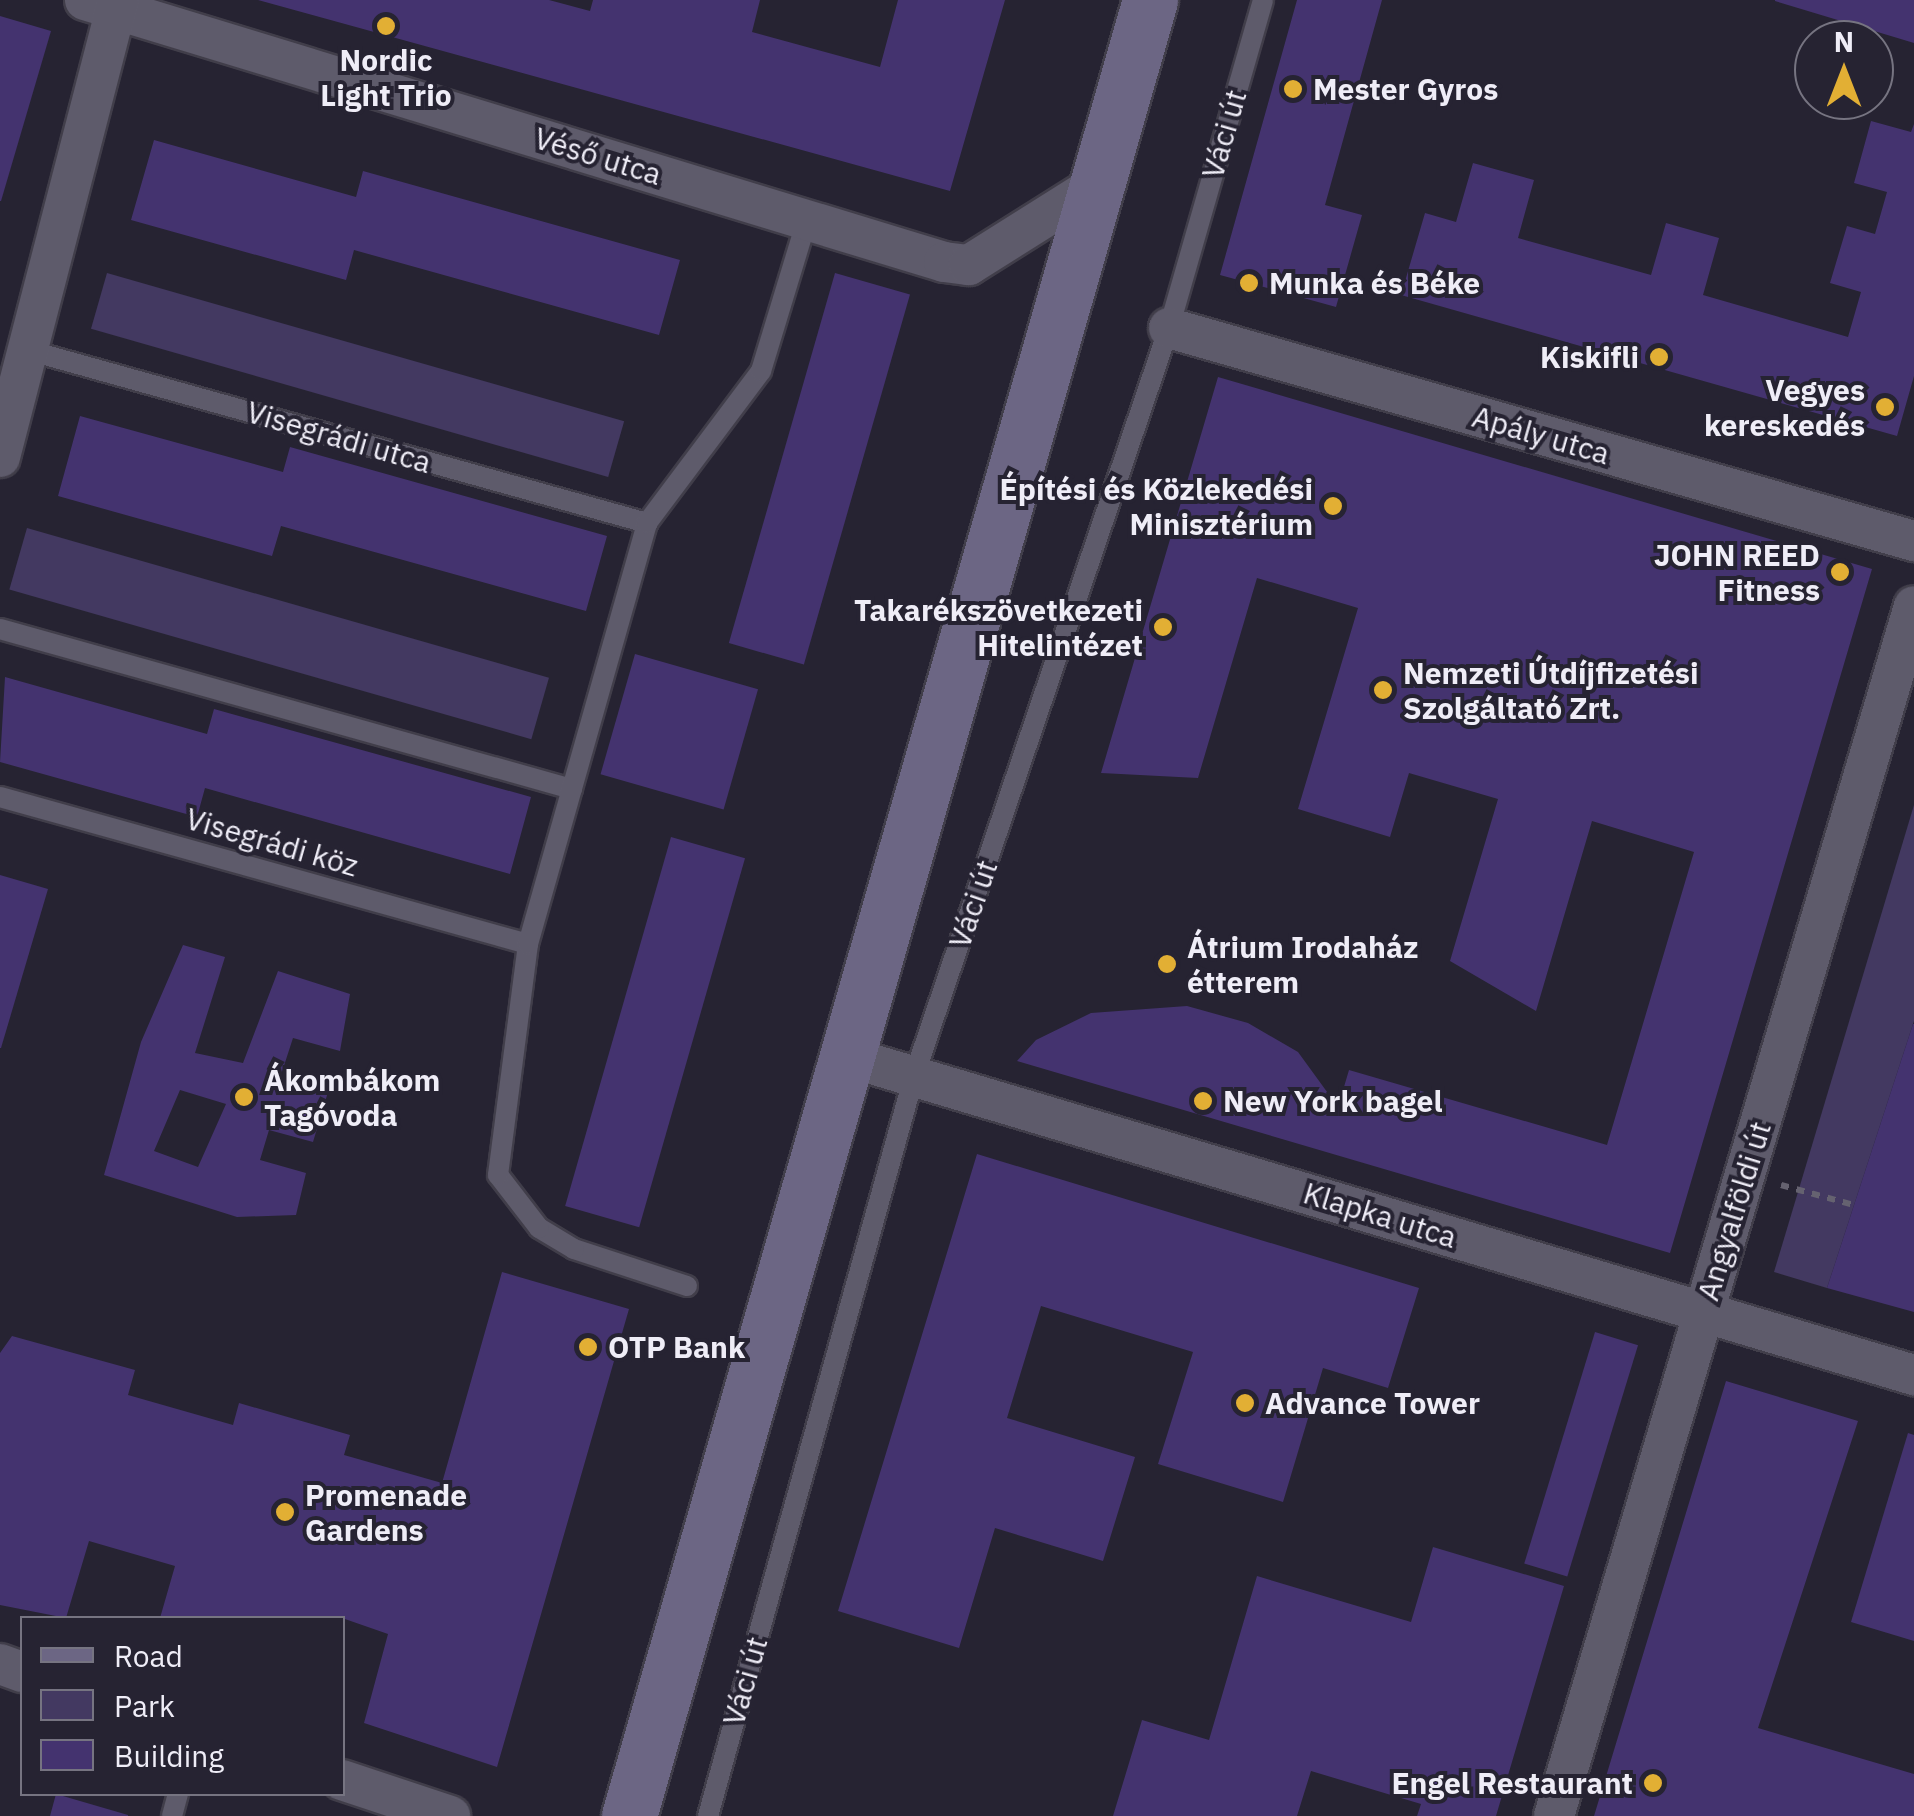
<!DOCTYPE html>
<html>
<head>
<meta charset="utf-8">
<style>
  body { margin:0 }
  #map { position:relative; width:1914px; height:1816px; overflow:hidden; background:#262332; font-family:"IBM Plex Sans",sans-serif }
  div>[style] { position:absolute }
  .green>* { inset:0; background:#433961; transform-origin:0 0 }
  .building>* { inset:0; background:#44336f; transform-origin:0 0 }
  .path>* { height:6px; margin-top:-3px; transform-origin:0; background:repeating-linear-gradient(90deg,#656270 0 8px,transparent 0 16px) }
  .roads { filter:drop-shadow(2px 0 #413e4a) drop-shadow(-2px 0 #413e4a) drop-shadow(0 2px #413e4a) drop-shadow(0 -2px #413e4a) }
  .service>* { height:20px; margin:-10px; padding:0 10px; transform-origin:10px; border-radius:10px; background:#5e5b6b }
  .minor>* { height:40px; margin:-20px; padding:0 20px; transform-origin:20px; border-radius:20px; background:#5e5b6b }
  .secondary>* { height:55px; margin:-27.5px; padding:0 27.5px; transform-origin:27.5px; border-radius:27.5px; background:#6c6684 }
  .dots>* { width:28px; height:28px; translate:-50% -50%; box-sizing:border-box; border:5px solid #262332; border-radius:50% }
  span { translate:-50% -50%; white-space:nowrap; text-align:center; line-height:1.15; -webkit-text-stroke:8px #262332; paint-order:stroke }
  .poi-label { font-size:30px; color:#efedf7; font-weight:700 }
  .left { translate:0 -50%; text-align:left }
  .right { translate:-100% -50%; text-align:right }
  .street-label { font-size:30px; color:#efedf7 }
  .legend { position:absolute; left:20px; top:1616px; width:325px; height:180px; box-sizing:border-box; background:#262332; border:2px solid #767481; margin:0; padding:12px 18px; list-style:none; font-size:30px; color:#efedf7 }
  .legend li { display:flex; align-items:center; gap:20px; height:50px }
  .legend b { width:50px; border:2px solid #767481 }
  .north { position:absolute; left:1794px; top:20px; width:100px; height:100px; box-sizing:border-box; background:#262332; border:2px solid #767481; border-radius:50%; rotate:0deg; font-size:28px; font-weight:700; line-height:40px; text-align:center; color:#efedf7 }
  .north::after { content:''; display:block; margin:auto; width:35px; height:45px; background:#e2af34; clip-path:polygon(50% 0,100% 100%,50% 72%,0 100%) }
</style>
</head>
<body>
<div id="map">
  <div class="green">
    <div style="left:107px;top:273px;width:538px;height:58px;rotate:16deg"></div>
    <div style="left:27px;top:528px;width:543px;height:64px;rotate:16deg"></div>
    <div style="clip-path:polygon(1914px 805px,1914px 1021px,1827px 1288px,1774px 1272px)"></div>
  </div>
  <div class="building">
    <div style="clip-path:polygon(258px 0,549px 0,590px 11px,593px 0,760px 0,752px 32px,880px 67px,898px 0,1005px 0,950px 191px)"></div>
    <div style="clip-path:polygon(1297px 0,1382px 0,1325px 205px,1362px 215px,1336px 307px,1220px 275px)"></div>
    <div style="clip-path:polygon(1914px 0,1914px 43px,1775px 1px,1775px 0)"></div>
    <div style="clip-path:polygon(0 16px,51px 31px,1px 201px,0 201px)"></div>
    <div style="clip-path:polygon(1871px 121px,1911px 132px,1914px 124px,1914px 376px,1897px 436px,1401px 295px,1425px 213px,1456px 222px,1473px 163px,1534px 180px,1518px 238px,1651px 275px,1666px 223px,1719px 238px,1703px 295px,1848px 337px,1861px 292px,1830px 283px,1847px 226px,1875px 234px,1887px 192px,1854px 183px)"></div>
    <div style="clip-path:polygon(154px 140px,356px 197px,363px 171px,680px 260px,659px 335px,354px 250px,346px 280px,131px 220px)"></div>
    <div style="left:835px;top:273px;width:78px;height:385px;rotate:16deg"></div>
    <div style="clip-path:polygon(1218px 377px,1872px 569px,1670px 1253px,1017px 1061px,1036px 1040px,1091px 1013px,1187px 1006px,1248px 1023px,1298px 1052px,1338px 1107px,1349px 1070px,1607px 1145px,1694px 852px,1592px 821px,1536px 1011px,1450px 961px,1498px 799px,1409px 773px,1390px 837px,1298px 809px,1358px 608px,1257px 578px,1198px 778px,1101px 773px)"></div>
    <div style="clip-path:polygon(80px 416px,283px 472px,290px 447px,607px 536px,586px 611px,281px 526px,272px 556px,58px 496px)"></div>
    <div style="left:635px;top:654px;width:128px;height:125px;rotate:16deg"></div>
    <div style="clip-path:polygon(5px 677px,207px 734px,214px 709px,531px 797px,510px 874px,205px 788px,197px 817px,0 762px)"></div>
    <div style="left:671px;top:837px;width:77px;height:384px;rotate:16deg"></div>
    <div style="clip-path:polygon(0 875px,48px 889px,1px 1048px,0 1048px)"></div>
    <div style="clip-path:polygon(evenodd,183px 945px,225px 957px,195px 1053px,243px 1063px,278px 971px,350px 994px,340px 1051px,293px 1038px,280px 1078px,328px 1092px,313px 1142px,269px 1130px,260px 1160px,306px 1173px,296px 1215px,237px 1217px,104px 1175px,141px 1042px,183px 945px,180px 1090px,226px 1104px,198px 1167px,154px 1151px,180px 1090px)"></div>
    <div style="clip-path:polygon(1913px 1024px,1914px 1024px,1914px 1312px,1827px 1288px)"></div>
    <div style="clip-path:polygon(977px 1154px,1419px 1288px,1388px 1388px,1323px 1368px,1283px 1502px,1158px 1464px,1193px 1352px,1041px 1306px,1007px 1418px,1135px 1457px,1103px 1561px,995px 1528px,959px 1648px,838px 1611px)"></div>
    <div style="clip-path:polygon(502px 1272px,629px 1309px,497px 1767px,364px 1723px,388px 1634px,342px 1618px,160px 1618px,175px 1566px,89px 1541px,66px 1618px,0 1605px,0 1353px,12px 1336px,135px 1370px,128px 1395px,233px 1425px,239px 1403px,350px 1435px,344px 1455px,442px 1483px)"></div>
    <div style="left:1595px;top:1332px;width:45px;height:242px;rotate:17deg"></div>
    <div style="clip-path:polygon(1726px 1381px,1858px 1421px,1758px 1728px,1914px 1774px,1914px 1816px,1594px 1816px)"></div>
    <div style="clip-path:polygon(1908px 1433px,1914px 1435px,1914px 1641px,1851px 1622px)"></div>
    <div style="clip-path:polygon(1433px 1547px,1564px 1586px,1496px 1816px,1417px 1816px,1421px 1804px,1311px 1771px,1297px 1816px,1113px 1816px,1142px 1720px,1209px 1740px,1257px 1576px,1411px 1622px)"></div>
    <div style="clip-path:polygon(56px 1794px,128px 1815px,128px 1816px,50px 1816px)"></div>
  </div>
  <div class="path">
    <div style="left:1781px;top:1185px;width:76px;rotate:15.3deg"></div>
  </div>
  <div class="roads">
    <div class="service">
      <div style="left:31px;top:351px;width:640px;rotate:15.6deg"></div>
      <div style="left:0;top:629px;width:594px;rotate:15.63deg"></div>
      <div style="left:0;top:797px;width:548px;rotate:15.56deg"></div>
      <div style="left:687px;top:1286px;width:119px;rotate:-161.9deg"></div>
      <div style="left:574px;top:1249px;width:41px;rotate:-149deg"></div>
      <div style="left:539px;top:1228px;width:67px;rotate:-127.7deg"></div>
      <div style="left:498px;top:1175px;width:233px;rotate:-82.6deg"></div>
      <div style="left:528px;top:944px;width:437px;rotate:-74.2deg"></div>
      <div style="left:647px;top:523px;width:190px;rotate:-53.1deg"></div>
      <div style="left:761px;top:371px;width:158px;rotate:-73.1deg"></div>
      <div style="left:172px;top:1816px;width:23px;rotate:-75deg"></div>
      <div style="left:708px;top:1816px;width:768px;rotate:-74.44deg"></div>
      <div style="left:914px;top:1076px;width:790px;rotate:-71.18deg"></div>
      <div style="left:1169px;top:328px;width:341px;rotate:-74deg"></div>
    </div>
    <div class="minor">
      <div style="left:85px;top:0;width:898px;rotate:16.96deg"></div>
      <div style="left:944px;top:262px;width:25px;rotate:7deg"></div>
      <div style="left:969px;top:265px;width:150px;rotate:-32.2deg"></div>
      <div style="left:1169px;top:328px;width:775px;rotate:15.96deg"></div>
      <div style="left:0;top:457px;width:472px;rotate:-75.5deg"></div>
      <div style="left:845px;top:1056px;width:1116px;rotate:16.62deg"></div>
      <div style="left:0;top:1664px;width:23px;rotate:20deg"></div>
      <div style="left:342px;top:1780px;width:114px;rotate:18.4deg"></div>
      <div style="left:1554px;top:1816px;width:1262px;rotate:-73.43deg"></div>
    </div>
    <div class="secondary">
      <div style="left:629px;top:1816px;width:1889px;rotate:-73.99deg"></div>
    </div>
  </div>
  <div class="dots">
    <div style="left:386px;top:26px;background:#e2af34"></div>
    <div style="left:1293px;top:89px;background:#e2af34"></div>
    <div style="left:1249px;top:283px;background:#e2af34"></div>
    <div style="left:1659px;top:357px;background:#e2af34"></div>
    <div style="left:1885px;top:407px;background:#e2af34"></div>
    <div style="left:1333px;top:506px;background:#e2af34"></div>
    <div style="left:1840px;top:572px;background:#e2af34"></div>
    <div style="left:1163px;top:627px;background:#e2af34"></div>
    <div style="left:1383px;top:690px;background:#e2af34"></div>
    <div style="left:1167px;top:964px;background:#e2af34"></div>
    <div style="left:244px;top:1097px;background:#e2af34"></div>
    <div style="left:1203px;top:1101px;background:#e2af34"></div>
    <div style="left:588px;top:1347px;background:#e2af34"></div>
    <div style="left:1245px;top:1403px;background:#e2af34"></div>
    <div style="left:285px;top:1512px;background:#e2af34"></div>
    <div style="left:1653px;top:1783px;background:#e2af34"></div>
  </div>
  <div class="poi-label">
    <span style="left:386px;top:77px">Nordic<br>Light Trio</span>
    <span class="left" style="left:1313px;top:89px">Mester Gyros</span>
    <span class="left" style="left:1269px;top:283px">Munka és Béke</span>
    <span class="right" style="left:1639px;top:357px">Kiskifli</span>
    <span class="right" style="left:1865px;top:407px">Vegyes<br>kereskedés</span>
    <span class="right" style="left:1313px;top:506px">Építési és Közlekedési<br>Minisztérium</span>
    <span class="right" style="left:1820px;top:572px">JOHN REED<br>Fitness</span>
    <span class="right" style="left:1143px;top:627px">Takarékszövetkezeti<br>Hitelintézet</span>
    <span class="left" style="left:1403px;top:690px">Nemzeti Útdíjfizetési<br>Szolgáltató Zrt.</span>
    <span class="left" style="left:1187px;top:964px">Átrium Irodaház<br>étterem</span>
    <span class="left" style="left:264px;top:1097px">Ákombákom<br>Tagóvoda</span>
    <span class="left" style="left:1223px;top:1101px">New York bagel</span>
    <span class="left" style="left:608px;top:1347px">OTP Bank</span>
    <span class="left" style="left:1265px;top:1403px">Advance Tower</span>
    <span class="left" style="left:305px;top:1512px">Promenade<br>Gardens</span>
    <span class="right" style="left:1633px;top:1783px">Engel Restaurant</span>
  </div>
  <div class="street-label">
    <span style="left:1224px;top:134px;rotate:-74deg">Váci út</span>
    <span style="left:598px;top:156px;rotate:17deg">Véső utca</span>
    <span style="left:1541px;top:435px;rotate:16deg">Apály utca</span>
    <span style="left:339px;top:437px;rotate:16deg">Visegrádi utca</span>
    <span style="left:272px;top:842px;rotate:16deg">Visegrádi köz</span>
    <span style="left:973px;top:904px;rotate:-71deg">Váci út</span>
    <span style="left:1734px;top:1211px;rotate:-73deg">Angyalföldi út</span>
    <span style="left:1380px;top:1215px;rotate:17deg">Klapka utca</span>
    <span style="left:745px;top:1681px;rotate:-74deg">Váci út</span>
  </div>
  <ul class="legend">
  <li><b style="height:12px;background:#6c6684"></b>Road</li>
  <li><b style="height:28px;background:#433961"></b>Park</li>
  <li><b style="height:28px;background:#44336f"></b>Building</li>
  </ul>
  <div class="north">N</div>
</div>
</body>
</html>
